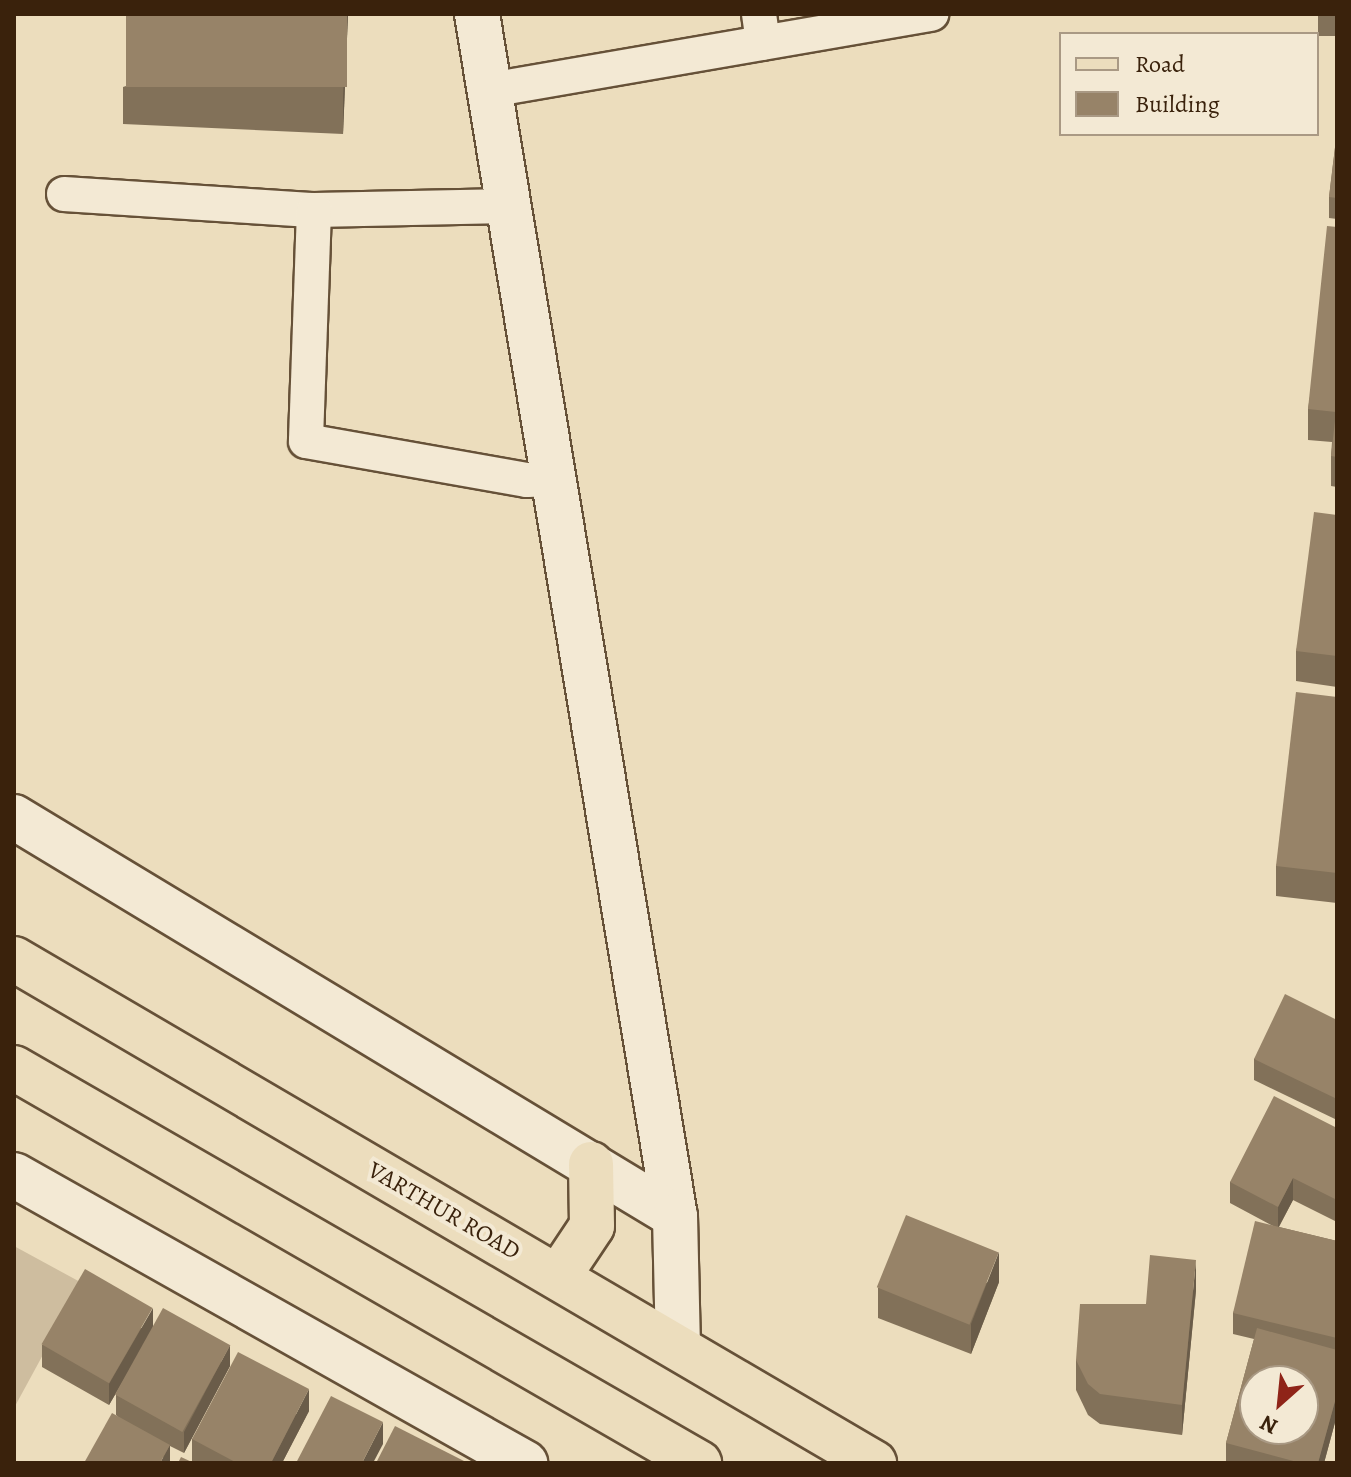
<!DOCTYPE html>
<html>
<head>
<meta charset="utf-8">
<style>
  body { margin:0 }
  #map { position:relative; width:1351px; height:1477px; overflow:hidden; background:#ecddbd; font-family:Alegreya,serif }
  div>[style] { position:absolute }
  .green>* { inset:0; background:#cebd9f }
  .roads { filter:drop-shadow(2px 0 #665138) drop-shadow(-2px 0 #665138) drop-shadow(0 2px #665138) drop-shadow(0 -2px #665138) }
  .lane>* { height:34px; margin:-17px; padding:0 17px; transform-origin:17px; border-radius:17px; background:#f3e9d4 }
  .street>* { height:44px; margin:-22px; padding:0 22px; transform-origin:22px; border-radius:22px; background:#f3e9d4 }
  .secondary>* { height:44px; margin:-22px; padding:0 22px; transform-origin:22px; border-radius:22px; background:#f3e9d4 }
  .primary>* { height:44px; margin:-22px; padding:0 22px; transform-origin:22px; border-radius:22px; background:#ecddbd }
  .wall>* { inset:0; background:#827159; transform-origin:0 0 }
  .shaded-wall>* { inset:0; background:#6a5c49 }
  .building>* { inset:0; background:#978368; transform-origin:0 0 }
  span { translate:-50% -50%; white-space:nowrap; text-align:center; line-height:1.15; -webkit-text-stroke:8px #f3e9d4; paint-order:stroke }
  .street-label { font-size:24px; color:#3a220c }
  .frame { position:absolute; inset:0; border:16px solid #3a220c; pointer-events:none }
  .legend { position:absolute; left:1059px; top:32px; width:260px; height:104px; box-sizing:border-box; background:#f3e9d4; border:2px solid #a99984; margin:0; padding:10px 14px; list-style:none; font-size:24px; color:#3a220c }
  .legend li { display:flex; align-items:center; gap:16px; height:40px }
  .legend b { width:40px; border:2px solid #a99984 }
  .north { position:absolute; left:1239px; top:1365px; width:80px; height:80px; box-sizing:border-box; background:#f3e9d4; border:2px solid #a99984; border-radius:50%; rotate:207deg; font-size:22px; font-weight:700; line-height:32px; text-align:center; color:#3a220c }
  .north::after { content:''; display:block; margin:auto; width:28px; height:36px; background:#8f2418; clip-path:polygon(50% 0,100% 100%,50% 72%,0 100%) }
</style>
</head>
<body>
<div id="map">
  <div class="green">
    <div style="clip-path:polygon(14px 1246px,82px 1283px,14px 1408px)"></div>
  </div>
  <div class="roads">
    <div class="lane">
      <div style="left:759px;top:14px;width:29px;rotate:82deg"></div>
      <div style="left:490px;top:90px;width:448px;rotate:-9.8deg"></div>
      <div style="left:64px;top:194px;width:251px;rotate:3.7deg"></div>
      <div style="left:314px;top:210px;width:195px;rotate:-1.2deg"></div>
      <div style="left:314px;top:210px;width:231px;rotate:92deg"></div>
      <div style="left:306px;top:441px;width:224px;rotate:10deg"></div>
      <div style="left:527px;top:480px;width:27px;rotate:-2deg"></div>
    </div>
    <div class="street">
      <div style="left:477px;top:14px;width:1218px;rotate:80.65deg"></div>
    </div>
    <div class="secondary">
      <div style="left:14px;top:817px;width:772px;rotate:31.12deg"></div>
      <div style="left:675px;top:1216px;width:130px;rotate:88.7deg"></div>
      <div style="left:14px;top:1175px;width:587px;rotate:29.41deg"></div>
    </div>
    <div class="primary">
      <div style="left:14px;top:959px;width:997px;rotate:30.37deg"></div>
      <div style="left:14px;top:1068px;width:791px;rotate:29.97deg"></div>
      <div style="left:558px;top:1277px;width:61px;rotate:-56.3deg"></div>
      <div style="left:592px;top:1226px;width:62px;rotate:-90.9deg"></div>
    </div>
  </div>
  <div class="wall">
    <div style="clip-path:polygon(348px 14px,343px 134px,123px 124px,123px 87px)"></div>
    <div style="left:1318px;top:14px;width:19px;height:22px"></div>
    <div style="clip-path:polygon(1337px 131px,1337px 219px,1329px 218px,1329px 197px)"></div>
    <div style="clip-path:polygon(1337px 227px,1337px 487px,1331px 486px,1331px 456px,1332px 442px,1308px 440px,1308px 409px)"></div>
    <div style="clip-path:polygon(1337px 515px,1337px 687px,1296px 681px,1296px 651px)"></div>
    <div style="clip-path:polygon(1337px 697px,1337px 903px,1276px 896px,1276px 866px)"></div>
    <div style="clip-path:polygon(1337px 1020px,1337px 1120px,1254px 1080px,1254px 1059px)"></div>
    <div style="clip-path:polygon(1337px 1128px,1337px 1222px,1293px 1200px,1279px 1227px,1337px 1241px,1337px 1415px,1324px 1463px,1226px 1463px,1226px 1443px,1254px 1339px,1233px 1334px,1233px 1313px,1273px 1226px,1230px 1203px,1230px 1182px)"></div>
    <div style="clip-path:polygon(999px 1282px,971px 1354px,878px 1318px,878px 1288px)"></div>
    <div style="clip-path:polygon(1196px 1290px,1182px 1435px,1100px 1424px,1088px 1415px,1076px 1390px,1076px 1360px,1146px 1304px)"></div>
    <div style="clip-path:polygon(153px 1326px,230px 1366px,184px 1453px,170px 1446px,170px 1463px,116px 1415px,116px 1395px,131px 1368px,109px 1405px,42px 1367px,42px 1345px)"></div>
    <div style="clip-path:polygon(309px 1411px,282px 1463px,197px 1463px,192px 1461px,192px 1439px)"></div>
  </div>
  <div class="shaded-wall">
    <div style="clip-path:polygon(347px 14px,348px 14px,343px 134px,343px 97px)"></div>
    <div style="clip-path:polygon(1293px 1178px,1293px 1200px,1278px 1228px,1278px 1207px)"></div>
    <div style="clip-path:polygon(999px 1252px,999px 1282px,971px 1354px,971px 1324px)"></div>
    <div style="clip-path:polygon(1196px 1260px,1196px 1290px,1182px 1435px,1182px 1405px)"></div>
    <div style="clip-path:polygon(153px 1308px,153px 1329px,109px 1405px,109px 1384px)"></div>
    <div style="clip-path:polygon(230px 1345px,230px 1366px,184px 1453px,184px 1432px)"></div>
    <div style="clip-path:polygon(309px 1389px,309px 1411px,282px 1463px,271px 1463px)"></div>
    <div style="clip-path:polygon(1337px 1394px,1337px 1415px,1324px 1463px,1318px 1463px)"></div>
    <div style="clip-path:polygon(383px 1422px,383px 1444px,373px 1463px,362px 1463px)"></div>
    <div style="clip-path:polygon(170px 1445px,170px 1463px,160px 1463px)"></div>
  </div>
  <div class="building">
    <div style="left:126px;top:14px;width:221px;height:73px"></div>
    <div style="clip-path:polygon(1337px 131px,1337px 198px,1329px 197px)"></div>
    <div style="clip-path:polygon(1327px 226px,1337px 227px,1337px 457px,1331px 456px,1336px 412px,1308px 409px)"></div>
    <div style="clip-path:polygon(1314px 512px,1337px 515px,1337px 656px,1296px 651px)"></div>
    <div style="clip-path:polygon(1296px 692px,1337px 697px,1337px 873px,1276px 866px)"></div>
    <div style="clip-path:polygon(1285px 994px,1337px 1020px,1337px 1099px,1254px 1059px)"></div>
    <div style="clip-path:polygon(1274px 1096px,1337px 1128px,1337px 1200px,1293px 1178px,1278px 1207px,1230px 1182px)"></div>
    <div style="left:906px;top:1215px;width:100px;height:78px;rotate:22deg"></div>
    <div style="clip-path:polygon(1255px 1221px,1337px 1241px,1337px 1338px,1233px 1313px)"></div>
    <div style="clip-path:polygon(1150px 1255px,1196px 1260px,1182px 1405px,1100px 1394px,1088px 1384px,1076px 1360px,1080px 1304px,1146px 1304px)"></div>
    <div style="left:85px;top:1269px;width:78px;height:87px;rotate:30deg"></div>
    <div style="left:163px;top:1308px;width:77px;height:99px;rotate:29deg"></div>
    <div style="clip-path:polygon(evenodd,1257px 1328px,1337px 1350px,1337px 1394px,1318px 1463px,1301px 1463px,1226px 1443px,1257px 1328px,1255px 1381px,1303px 1381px,1303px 1429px,1255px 1429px,1255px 1381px)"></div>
    <div style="clip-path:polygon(238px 1352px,309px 1389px,271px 1463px,237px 1463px,192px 1439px)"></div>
    <div style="clip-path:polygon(331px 1396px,383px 1422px,362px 1463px,296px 1463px)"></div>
    <div style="clip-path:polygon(112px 1413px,170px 1445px,160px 1463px,84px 1463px)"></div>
    <div style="clip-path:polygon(395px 1426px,464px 1461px,463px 1463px,376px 1463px)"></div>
    <div style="clip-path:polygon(181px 1457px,194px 1463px,178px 1463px)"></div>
  </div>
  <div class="street-label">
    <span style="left:444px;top:1211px;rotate:30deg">VARTHUR ROAD</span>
  </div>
  <div class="frame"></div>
  <ul class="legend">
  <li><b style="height:10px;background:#ecddbd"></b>Road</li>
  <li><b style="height:22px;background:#978368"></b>Building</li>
  </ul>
  <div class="north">N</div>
</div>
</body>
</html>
